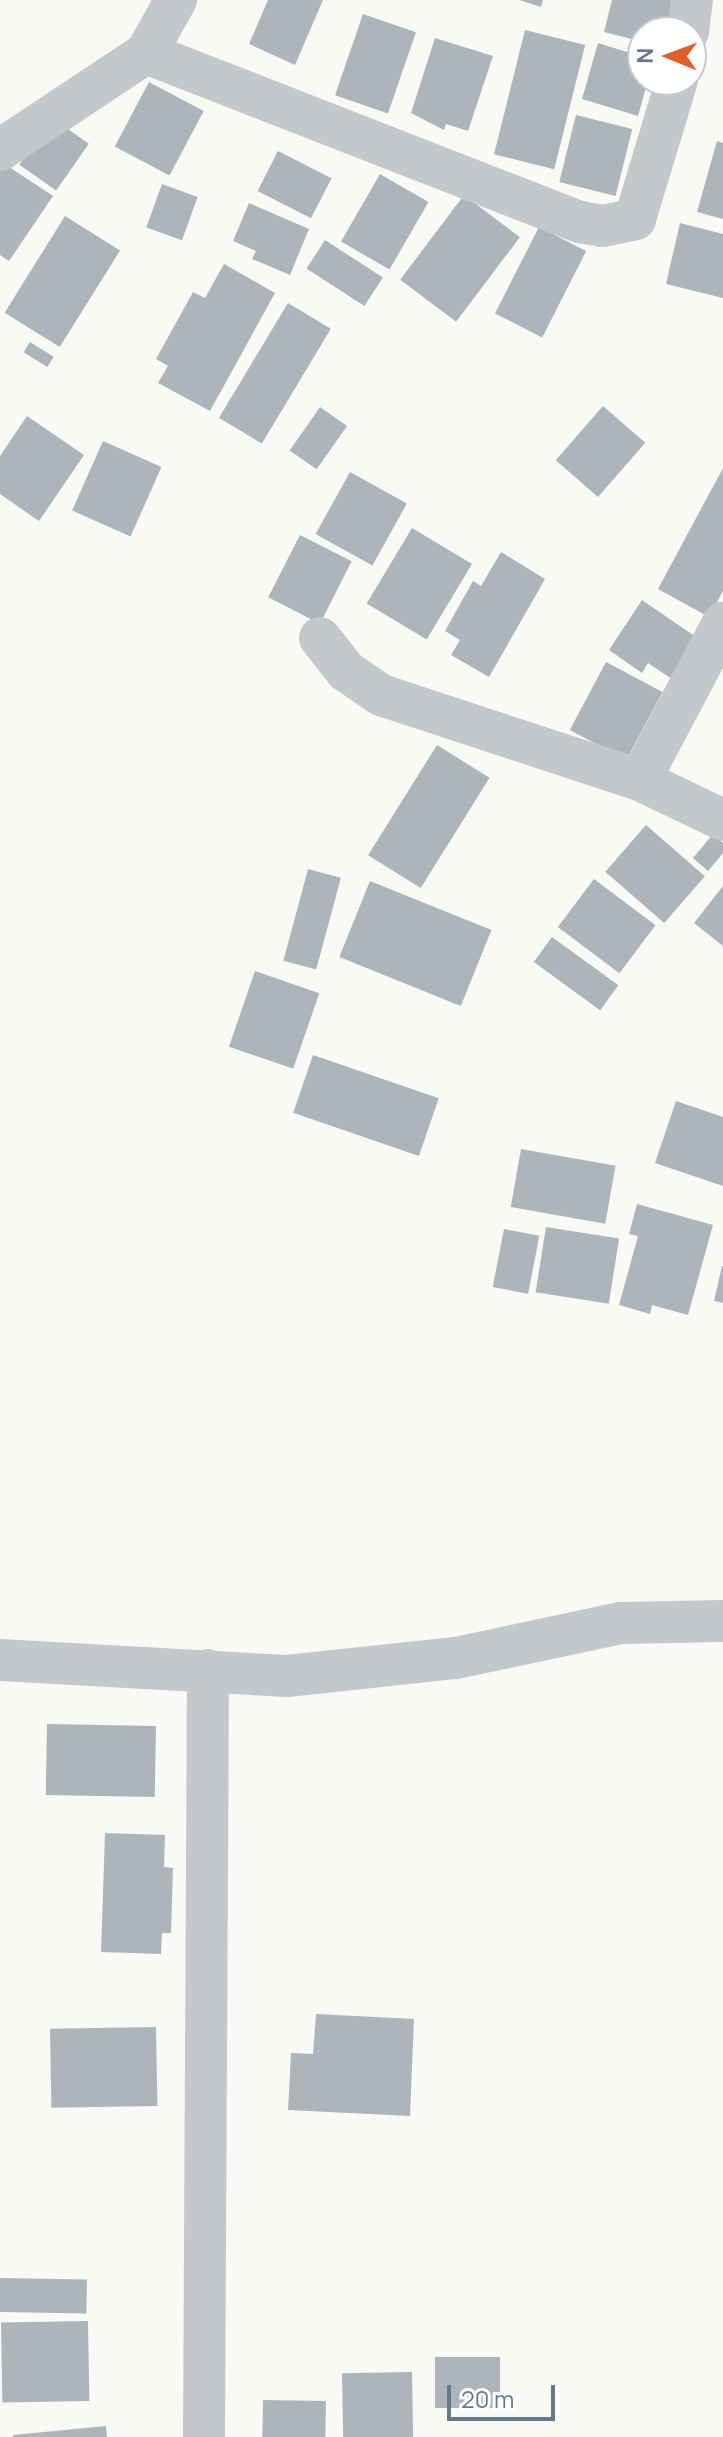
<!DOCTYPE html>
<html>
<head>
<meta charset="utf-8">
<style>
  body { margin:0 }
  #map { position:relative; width:723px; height:2437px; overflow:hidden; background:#f9f9f6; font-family:Manrope,sans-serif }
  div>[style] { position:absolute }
  .building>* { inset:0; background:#adb5bb; transform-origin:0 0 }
  .street>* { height:42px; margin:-21px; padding:0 21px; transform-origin:21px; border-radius:21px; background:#c4c8cb }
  span { translate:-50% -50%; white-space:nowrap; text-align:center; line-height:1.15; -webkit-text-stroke:8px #fff; paint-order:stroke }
  .north { position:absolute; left:627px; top:16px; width:80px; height:80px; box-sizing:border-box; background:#fff; border:2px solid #c3c9cf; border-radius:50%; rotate:271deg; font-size:22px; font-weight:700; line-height:32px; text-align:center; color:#687887 }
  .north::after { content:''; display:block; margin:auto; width:28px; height:36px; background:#e25e2c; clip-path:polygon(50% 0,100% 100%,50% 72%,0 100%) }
  .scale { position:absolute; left:447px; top:2385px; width:108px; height:36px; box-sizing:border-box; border:4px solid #687887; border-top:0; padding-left:10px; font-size:24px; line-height:28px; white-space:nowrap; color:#687887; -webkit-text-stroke:6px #fff; paint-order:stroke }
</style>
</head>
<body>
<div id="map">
  <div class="building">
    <div style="clip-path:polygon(268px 0,323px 0,295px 65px,249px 44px)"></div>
    <div style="clip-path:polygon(519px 0,543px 0,541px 7px)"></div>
    <div style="clip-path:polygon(612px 0,674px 0,665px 32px,643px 32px,643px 42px,604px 32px)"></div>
    <div style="left:363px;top:14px;width:56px;height:86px;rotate:19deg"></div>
    <div style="left:525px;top:30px;width:62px;height:128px;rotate:14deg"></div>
    <div style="clip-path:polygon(435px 38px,493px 56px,468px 131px,446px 124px,444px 130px,411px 113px)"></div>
    <div style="clip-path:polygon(598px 43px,643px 57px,643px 80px,648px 80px,638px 116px,582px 99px)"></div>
    <div style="left:149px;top:82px;width:62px;height:73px;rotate:28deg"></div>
    <div style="left:576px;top:115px;width:58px;height:69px;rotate:14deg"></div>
    <div style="left:52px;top:118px;width:45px;height:57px;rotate:35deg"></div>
    <div style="clip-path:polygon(717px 141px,723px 143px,723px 219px,697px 212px)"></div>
    <div style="left:278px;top:151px;width:60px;height:45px;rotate:27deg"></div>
    <div style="clip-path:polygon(0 161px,53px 196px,9px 261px,0 255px)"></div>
    <div style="left:380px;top:174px;width:56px;height:78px;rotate:30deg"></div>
    <div style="left:162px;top:184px;width:38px;height:46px;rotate:20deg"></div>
    <div style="left:464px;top:195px;width:70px;height:106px;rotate:37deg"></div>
    <div style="clip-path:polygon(249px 203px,309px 229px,290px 275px,252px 259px,256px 251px,233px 241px)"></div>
    <div style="left:65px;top:216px;width:65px;height:114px;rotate:32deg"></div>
    <div style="clip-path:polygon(680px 223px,723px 234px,723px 298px,666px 284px)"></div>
    <div style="left:539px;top:227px;width:53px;height:97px;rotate:27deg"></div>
    <div style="left:325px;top:240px;width:69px;height:34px;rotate:33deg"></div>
    <div style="clip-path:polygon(224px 264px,275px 293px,210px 411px,158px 383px,168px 366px,156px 359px,193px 292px,205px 298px)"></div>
    <div style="left:288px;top:303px;width:50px;height:134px;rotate:31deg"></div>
    <div style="left:30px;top:342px;width:28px;height:12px;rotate:32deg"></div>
    <div style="left:603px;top:406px;width:56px;height:72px;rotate:41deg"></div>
    <div style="left:320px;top:407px;width:33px;height:53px;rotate:35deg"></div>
    <div style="clip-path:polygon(27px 416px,84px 455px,39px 521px,0 494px,0 456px)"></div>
    <div style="left:103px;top:441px;width:64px;height:76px;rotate:24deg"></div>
    <div style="clip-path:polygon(723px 468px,723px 591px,709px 617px,658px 589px)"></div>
    <div style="left:350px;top:472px;width:65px;height:71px;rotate:29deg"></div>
    <div style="left:412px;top:528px;width:70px;height:88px;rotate:31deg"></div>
    <div style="left:300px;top:535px;width:58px;height:70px;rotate:27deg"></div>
    <div style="clip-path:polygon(501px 552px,545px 579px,489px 677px,451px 655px,460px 640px,445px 631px,473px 581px,481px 586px)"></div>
    <div style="clip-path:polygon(642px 600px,699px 639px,672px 679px,648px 663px,642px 673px,609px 650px)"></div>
    <div style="left:606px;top:662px;width:64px;height:77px;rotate:28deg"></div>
    <div style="left:437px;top:745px;width:62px;height:130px;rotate:32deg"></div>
    <div style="left:646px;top:825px;width:78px;height:62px;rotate:41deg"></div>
    <div style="clip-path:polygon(713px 834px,723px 843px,723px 853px,708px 871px,693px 858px)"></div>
    <div style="left:308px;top:869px;width:34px;height:95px;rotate:15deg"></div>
    <div style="left:594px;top:879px;width:77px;height:60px;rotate:37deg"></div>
    <div style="left:370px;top:881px;width:131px;height:82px;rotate:22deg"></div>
    <div style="clip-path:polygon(723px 886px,723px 946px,694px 923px)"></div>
    <div style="left:552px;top:937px;width:82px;height:31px;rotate:36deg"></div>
    <div style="left:255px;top:971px;width:68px;height:80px;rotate:19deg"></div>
    <div style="left:313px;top:1055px;width:133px;height:61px;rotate:19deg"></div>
    <div style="clip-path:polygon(676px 1101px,723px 1117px,723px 1186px,655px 1163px)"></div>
    <div style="left:521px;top:1149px;width:96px;height:59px;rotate:10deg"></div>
    <div style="clip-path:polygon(637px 1204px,713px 1225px,688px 1315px,652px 1305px,650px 1314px,619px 1305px,638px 1236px,629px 1234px)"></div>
    <div style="left:546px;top:1227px;width:74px;height:66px;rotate:9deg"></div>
    <div style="left:504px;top:1229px;width:36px;height:59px;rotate:11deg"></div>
    <div style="clip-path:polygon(722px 1266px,723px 1266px,723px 1303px,714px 1301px)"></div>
    <div style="left:47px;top:1724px;width:109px;height:71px;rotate:1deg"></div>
    <div style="clip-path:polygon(105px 1833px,165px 1835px,164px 1867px,173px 1868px,171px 1933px,162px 1933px,161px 1954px,101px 1952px)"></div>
    <div style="clip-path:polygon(316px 2014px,414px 2019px,410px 2116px,288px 2110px,291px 2053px,313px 2054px)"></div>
    <div style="left:156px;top:2027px;width:79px;height:106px;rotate:89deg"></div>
    <div style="left:0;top:2278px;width:87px;height:34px;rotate:1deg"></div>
    <div style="left:88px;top:2321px;width:80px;height:87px;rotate:89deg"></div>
    <div style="left:435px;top:2357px;width:65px;height:51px"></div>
    <div style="left:412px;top:2372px;width:65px;height:70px;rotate:89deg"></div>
    <div style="left:263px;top:2400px;width:63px;height:37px;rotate:1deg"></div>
    <div style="clip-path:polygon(106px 2426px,107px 2437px,13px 2437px,13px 2435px)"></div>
  </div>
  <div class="street">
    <div style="left:688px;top:32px;width:32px;rotate:-83deg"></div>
    <div style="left:146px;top:53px;width:466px;rotate:21.3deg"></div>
    <div style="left:580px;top:222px;width:23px;rotate:10deg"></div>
    <div style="left:603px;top:226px;width:33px;rotate:-12deg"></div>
    <div style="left:635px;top:219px;width:145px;rotate:-73.2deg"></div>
    <div style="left:0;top:150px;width:175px;rotate:-33.6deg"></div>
    <div style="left:146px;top:53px;width:61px;rotate:-60.5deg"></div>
    <div style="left:320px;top:638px;width:42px;rotate:51.8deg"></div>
    <div style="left:346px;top:671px;width:42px;rotate:34.4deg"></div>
    <div style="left:381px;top:695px;width:273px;rotate:18.2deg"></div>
    <div style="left:640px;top:780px;width:92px;rotate:25.7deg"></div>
    <div style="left:640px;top:780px;width:178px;rotate:-62.1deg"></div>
    <div style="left:0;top:1660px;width:287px;rotate:3.2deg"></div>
    <div style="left:287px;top:1676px;width:170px;rotate:-6.1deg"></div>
    <div style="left:456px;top:1658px;width:169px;rotate:-12deg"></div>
    <div style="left:621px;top:1623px;width:102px;rotate:-1.1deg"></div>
    <div style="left:204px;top:2437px;width:767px;rotate:-89.7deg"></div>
  </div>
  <div class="north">N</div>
  <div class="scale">20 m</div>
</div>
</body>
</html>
